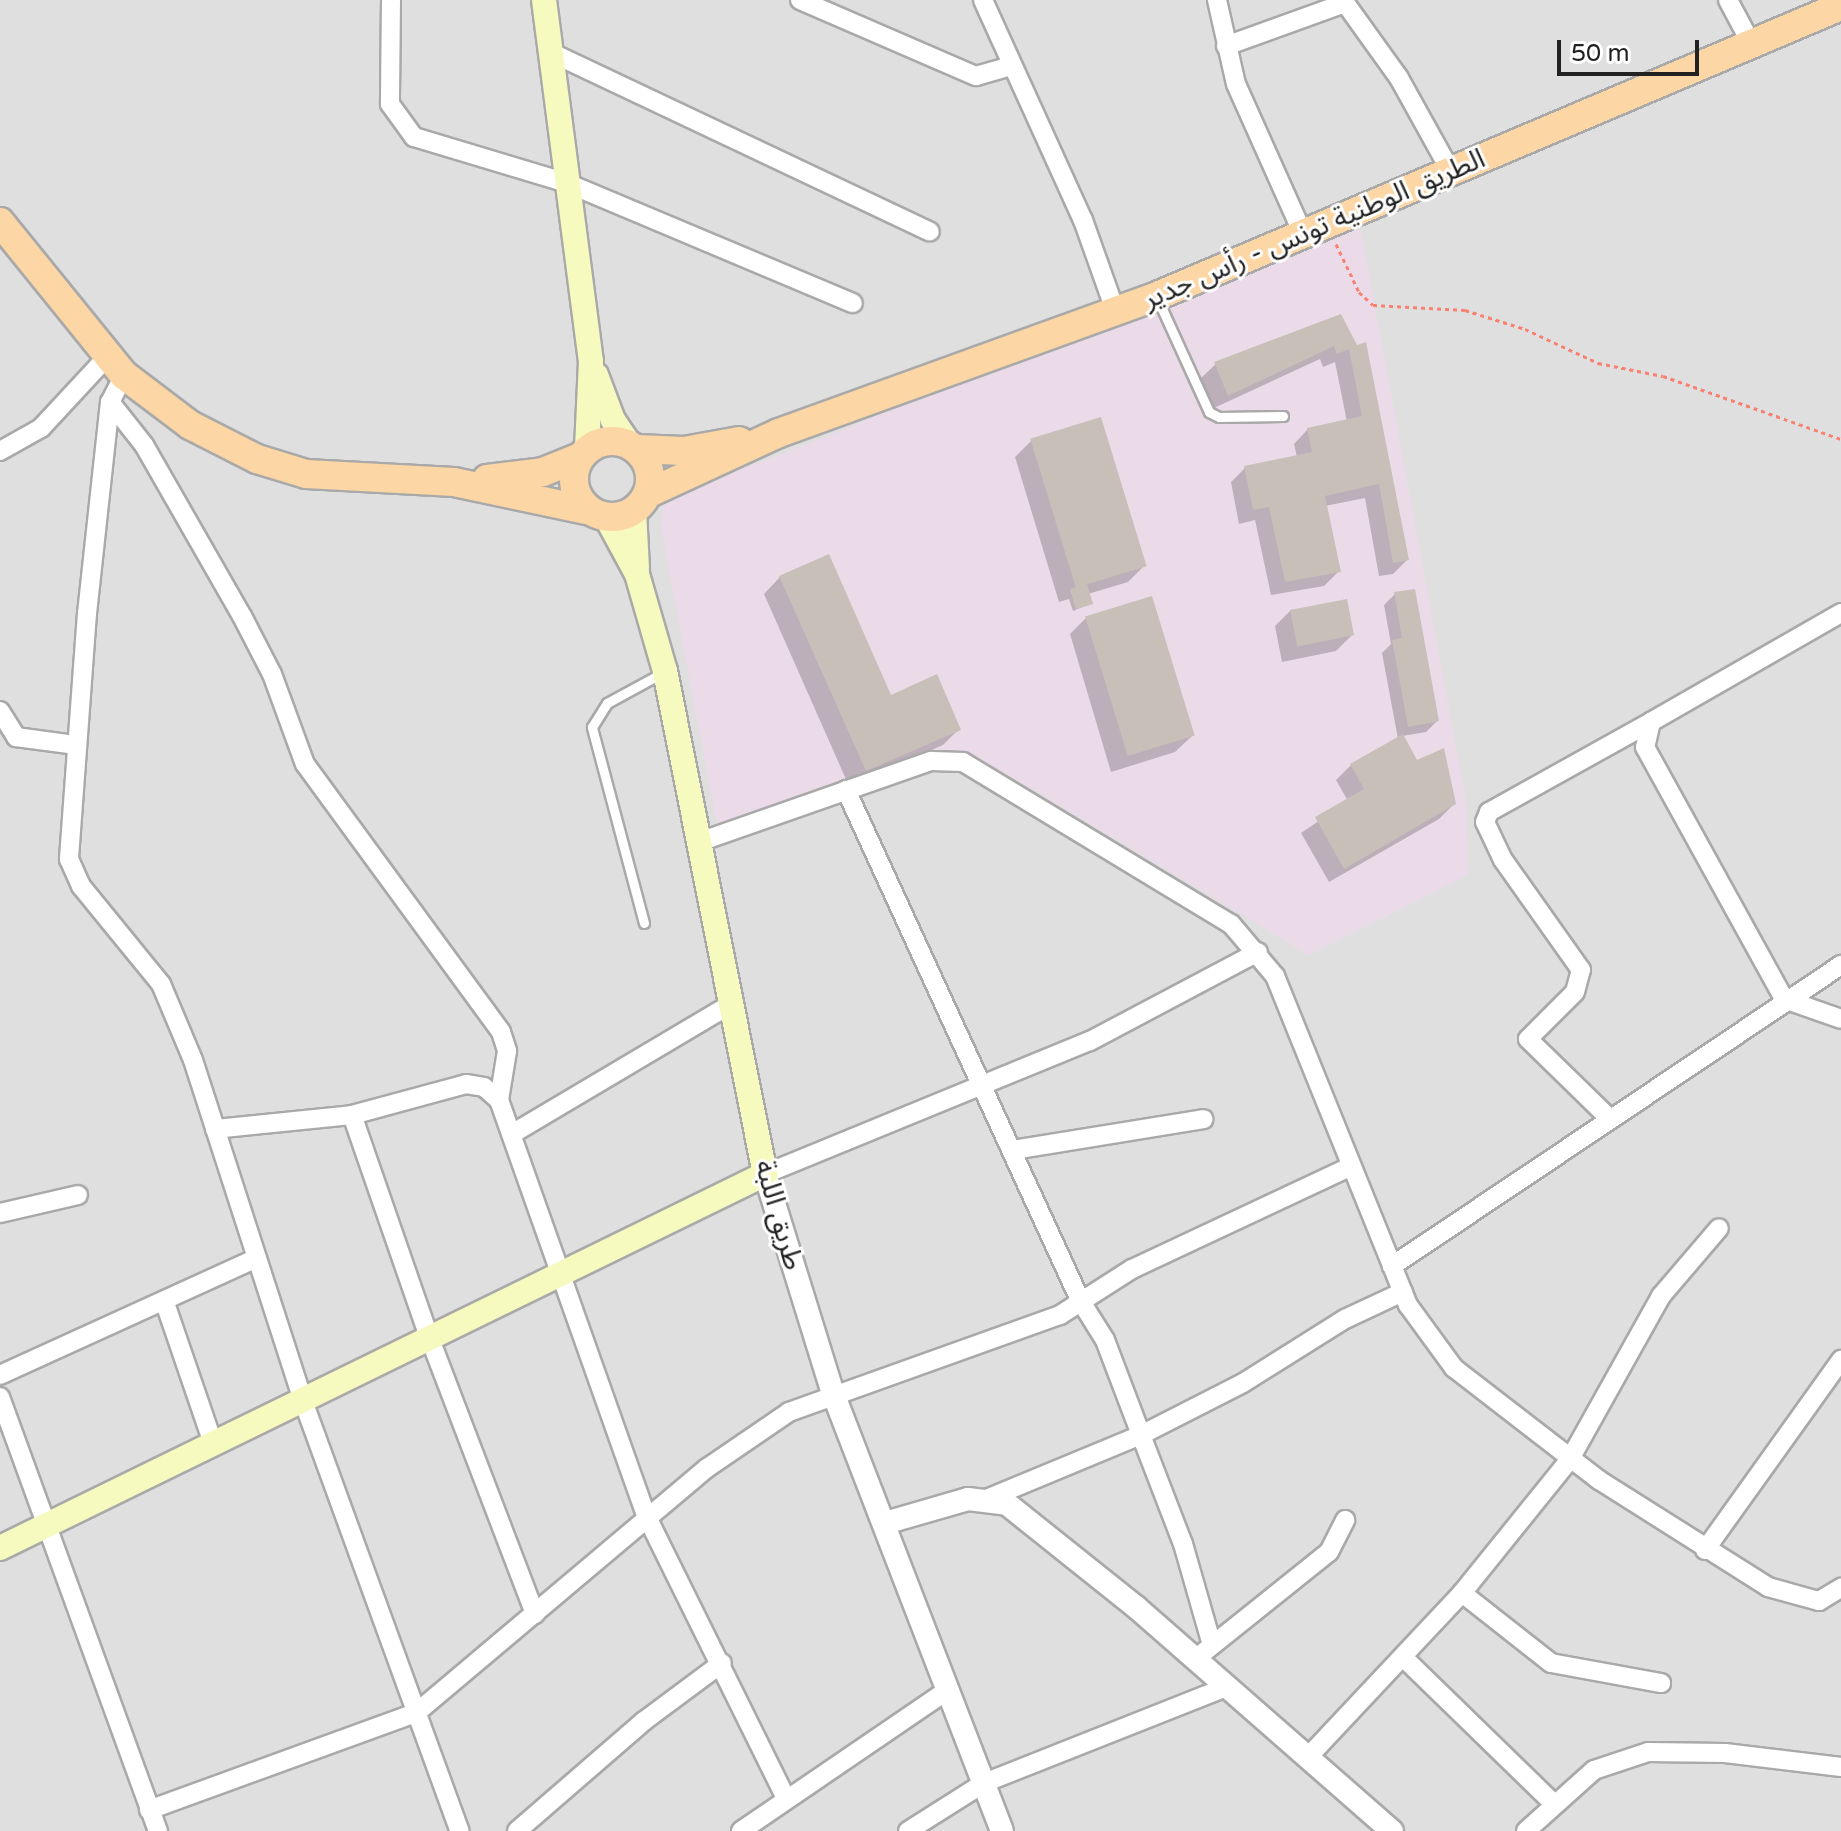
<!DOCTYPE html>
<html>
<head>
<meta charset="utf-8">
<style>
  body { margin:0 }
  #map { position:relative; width:1841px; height:1831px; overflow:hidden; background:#f2efe9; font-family:"Varela Round","Noto Sans Arabic",sans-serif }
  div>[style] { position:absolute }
  .residential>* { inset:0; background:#e0dfdf; transform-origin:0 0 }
  .industrial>* { inset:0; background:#ebdbe8 }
  .shadow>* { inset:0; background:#0003 }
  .building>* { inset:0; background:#c7bfb8; transform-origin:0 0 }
  .path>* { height:3px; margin-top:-1.5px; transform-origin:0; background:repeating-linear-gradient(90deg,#fa8072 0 4px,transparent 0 8px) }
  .roads { filter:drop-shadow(2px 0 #a9a9a9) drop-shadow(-2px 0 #a9a9a9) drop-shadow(0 2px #a9a9a9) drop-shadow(0 -2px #a9a9a9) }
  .service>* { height:9px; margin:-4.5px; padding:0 4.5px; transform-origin:4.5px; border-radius:4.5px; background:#fff }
  .minor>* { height:18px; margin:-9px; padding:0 9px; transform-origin:9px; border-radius:9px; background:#fff }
  .tertiary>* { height:22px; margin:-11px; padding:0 11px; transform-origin:11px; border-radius:11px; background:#fff }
  .secondary>* { height:24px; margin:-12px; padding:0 12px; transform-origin:12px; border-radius:12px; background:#f7fabf }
  .primary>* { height:28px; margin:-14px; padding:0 14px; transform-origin:14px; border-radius:14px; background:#fcd6a4 }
  .primary>.ring { margin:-14px; padding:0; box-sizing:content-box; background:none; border:28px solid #fcd6a4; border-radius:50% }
  span { translate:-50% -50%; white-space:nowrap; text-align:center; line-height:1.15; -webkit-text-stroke:6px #fff; paint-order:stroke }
  .street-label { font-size:28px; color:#222 }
  .scale { position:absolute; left:1557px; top:40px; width:142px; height:36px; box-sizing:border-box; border:4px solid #222; border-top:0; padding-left:10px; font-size:24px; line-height:28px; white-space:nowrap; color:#222; -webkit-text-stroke:6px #fff; paint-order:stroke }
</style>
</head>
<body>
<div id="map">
  <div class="residential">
    <div style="left:0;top:0;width:1841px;height:1831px"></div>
  </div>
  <div class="industrial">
    <div style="clip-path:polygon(1357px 210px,1466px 802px,1468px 875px,1309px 955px,993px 766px,967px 757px,862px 779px,717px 825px,661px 527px,665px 498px,827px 437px)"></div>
  </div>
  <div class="shadow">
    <div style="clip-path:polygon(1340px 317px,1356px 348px,1407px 560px,1393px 574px,1379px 576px,1365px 498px,1325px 506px,1339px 571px,1324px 586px,1271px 595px,1255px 520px,1239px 524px,1231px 482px,1245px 468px,1297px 457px,1294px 444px,1308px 429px,1347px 422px,1335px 362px,1323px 367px,1320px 359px,1214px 408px,1201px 378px,1216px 364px)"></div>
    <div style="clip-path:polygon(1031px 441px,1145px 565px,1128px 582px,1088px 594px,1091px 603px,1073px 611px,1069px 599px,1059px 602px,1015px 457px)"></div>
    <div style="clip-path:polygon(780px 577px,890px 697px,959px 729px,943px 745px,849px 786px,764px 594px)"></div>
    <div style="clip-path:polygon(1395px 594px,1437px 721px,1426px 732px,1402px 736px,1416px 762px,1454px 804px,1439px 819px,1329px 882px,1301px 833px,1348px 801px,1336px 780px,1351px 765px,1398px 739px,1382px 653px,1391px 644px,1384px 605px)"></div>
    <div style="clip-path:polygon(1291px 610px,1352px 635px,1336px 651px,1282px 662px,1275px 626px)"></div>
    <div style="clip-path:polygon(1086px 618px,1192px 736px,1175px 752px,1111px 772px,1070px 634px)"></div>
  </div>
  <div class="building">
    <div style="clip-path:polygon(1341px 314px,1357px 345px,1366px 342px,1409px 560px,1393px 563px,1379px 484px,1325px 496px,1341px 572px,1285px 582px,1269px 507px,1253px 510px,1244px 466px,1312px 452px,1307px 428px,1362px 416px,1349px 349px,1337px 354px,1334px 346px,1228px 396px,1214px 362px)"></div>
    <div style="left:1101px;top:417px;width:156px;height:74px;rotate:73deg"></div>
    <div style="clip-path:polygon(829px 554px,891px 695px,937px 674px,961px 730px,866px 771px,779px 576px)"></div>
    <div style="left:1087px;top:584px;width:21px;height:18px;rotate:73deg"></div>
    <div style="clip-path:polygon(1415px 589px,1439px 721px,1408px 727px,1392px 640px,1402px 638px,1394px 592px)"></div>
    <div style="left:1152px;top:596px;width:146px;height:70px;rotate:73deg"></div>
    <div style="left:1347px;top:599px;width:37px;height:58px;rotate:79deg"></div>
    <div style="clip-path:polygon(1403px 734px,1417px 760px,1444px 748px,1456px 804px,1344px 869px,1315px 817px,1364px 789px,1350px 764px)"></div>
  </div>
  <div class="path">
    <div style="left:1336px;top:244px;width:53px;rotate:64.4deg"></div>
    <div style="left:1359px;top:292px;width:19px;rotate:43deg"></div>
    <div style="left:1373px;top:305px;width:92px;rotate:3.1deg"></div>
    <div style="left:1465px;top:310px;width:63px;rotate:17.6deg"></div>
    <div style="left:1525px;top:329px;width:81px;rotate:25deg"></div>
    <div style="left:1598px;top:363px;width:66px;rotate:11.3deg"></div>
    <div style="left:1663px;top:376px;width:189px;rotate:19.5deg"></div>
  </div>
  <div class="roads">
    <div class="service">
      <div style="left:1158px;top:300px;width:123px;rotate:65.5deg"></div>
      <div style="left:1209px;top:412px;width:11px;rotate:27deg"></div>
      <div style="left:1219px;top:417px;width:64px;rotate:-0.9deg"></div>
      <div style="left:644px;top:923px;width:203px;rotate:-104.9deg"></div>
      <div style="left:592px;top:727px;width:28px;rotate:-58deg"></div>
      <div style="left:607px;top:703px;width:63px;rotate:-28.6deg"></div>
    </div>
    <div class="minor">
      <div style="left:391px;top:0;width:104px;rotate:90.6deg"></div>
      <div style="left:390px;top:104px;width:41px;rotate:54deg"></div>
      <div style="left:414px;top:137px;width:160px;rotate:16.7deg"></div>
      <div style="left:567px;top:183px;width:310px;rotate:22.8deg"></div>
      <div style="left:800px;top:0;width:192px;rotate:23.4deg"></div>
      <div style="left:976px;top:76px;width:37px;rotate:-16deg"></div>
      <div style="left:983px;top:0;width:242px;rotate:65.6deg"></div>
      <div style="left:1083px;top:220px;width:96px;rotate:70.4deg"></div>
      <div style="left:1217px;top:0;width:86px;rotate:77.3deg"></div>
      <div style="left:1236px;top:84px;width:164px;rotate:65.9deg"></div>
      <div style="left:1343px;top:0;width:96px;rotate:54.3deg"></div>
      <div style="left:1399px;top:78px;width:107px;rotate:61deg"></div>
      <div style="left:1728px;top:0;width:51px;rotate:61.9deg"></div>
      <div style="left:1226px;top:46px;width:127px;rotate:-19.9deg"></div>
      <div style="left:550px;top:52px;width:420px;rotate:25.3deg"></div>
      <div style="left:124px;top:375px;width:30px;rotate:117deg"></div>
      <div style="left:110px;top:402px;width:212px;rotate:96.2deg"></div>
      <div style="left:87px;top:613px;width:247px;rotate:94.2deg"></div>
      <div style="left:69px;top:859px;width:30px;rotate:66deg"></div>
      <div style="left:81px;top:886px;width:127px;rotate:50.8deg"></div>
      <div style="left:161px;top:984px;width:82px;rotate:67.2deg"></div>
      <div style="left:193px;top:1060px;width:355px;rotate:72.1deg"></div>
      <div style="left:302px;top:1398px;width:461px;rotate:70deg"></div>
      <div style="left:110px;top:402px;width:55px;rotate:51.7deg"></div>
      <div style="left:144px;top:445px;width:197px;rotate:60.2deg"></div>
      <div style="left:242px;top:616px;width:65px;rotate:62.7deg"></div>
      <div style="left:272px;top:674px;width:96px;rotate:69.9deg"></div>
      <div style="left:305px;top:764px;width:332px;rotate:53.8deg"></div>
      <div style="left:501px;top:1032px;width:20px;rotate:72deg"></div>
      <div style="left:507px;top:1051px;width:50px;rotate:99.3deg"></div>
      <div style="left:0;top:451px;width:47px;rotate:-29.3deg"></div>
      <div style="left:41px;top:428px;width:97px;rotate:-47.1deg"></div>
      <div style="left:1841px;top:613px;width:219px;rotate:150.2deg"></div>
      <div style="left:1651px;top:722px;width:26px;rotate:103deg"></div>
      <div style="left:1645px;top:747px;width:288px;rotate:61.1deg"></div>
      <div style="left:1784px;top:999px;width:60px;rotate:19.3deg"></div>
      <div style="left:0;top:711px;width:31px;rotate:58deg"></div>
      <div style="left:16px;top:737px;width:61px;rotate:7.6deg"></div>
      <div style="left:846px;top:790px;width:561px;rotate:65.35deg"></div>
      <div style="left:1080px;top:1300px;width:47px;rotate:58deg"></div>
      <div style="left:1105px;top:1340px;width:102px;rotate:69.2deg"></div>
      <div style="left:1141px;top:1435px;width:165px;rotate:157.5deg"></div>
      <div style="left:702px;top:841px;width:243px;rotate:-19.3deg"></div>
      <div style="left:931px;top:761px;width:32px;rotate:2deg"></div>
      <div style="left:963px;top:762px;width:313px;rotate:31.2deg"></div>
      <div style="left:1231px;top:924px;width:68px;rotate:49.8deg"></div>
      <div style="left:1275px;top:976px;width:355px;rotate:68deg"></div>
      <div style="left:1408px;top:1305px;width:78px;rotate:53.9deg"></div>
      <div style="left:1454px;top:1368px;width:183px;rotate:37.7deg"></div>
      <div style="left:1599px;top:1480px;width:200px;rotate:32.3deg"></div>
      <div style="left:1768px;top:1587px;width:53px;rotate:15.4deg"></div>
      <div style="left:1819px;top:1601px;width:26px;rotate:-31deg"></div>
      <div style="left:1609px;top:1118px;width:113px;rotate:-135.7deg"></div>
      <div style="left:1528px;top:1039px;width:66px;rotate:-45deg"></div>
      <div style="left:1575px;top:992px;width:23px;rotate:-75deg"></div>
      <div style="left:1581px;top:970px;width:135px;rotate:-125.3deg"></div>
      <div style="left:1503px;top:860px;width:42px;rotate:-115.3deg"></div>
      <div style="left:1485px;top:822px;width:11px;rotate:-68deg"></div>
      <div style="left:1489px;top:812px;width:185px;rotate:-29.1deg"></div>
      <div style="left:215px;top:1129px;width:138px;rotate:-5.8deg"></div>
      <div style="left:512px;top:1134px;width:257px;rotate:-30.7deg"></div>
      <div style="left:1013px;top:1150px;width:193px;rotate:-9.2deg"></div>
      <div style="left:765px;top:1174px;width:351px;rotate:-22.3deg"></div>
      <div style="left:1090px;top:1041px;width:190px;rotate:-27.9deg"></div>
      <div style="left:0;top:1213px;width:80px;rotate:-13deg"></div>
      <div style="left:1392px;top:1266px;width:541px;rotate:-33.84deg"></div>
      <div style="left:165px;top:1303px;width:148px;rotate:71.1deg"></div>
      <div style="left:0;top:1375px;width:279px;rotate:-24.5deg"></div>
      <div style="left:0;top:1397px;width:462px;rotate:70deg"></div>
      <div style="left:1705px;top:1550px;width:234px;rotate:-54.4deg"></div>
      <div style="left:1462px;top:1593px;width:113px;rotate:38.2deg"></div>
      <div style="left:1551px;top:1663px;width:112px;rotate:10.3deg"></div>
      <div style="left:535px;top:1614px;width:297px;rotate:-110.9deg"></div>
      <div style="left:429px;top:1337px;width:235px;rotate:-109.1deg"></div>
      <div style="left:352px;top:1115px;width:118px;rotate:-15.2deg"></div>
      <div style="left:466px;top:1084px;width:18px;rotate:9deg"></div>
      <div style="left:484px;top:1087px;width:20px;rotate:41deg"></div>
      <div style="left:499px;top:1100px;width:442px;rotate:70.5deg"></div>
      <div style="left:647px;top:1517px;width:313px;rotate:63.7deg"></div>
      <div style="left:1212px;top:1645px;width:105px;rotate:-106deg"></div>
      <div style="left:1183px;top:1544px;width:117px;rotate:-111.1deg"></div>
      <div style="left:1141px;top:1435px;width:114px;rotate:-27deg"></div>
      <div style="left:1243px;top:1383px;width:120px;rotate:-32.1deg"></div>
      <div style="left:1345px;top:1319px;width:64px;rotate:-25deg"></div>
      <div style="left:1204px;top:1652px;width:160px;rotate:-38.7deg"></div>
      <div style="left:1329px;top:1552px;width:36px;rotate:-63deg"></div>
      <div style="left:1404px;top:1658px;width:209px;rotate:44.2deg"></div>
      <div style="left:1309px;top:1756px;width:224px;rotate:-46.8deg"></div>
      <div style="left:1462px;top:1593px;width:172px;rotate:-51.1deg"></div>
      <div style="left:1570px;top:1459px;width:187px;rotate:-60.8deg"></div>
      <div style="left:1661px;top:1296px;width:89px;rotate:-49.5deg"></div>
      <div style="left:149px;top:1810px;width:284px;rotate:-20deg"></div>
      <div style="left:416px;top:1713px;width:380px;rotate:-40.1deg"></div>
      <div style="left:707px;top:1468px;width:99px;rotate:-34.3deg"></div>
      <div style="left:789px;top:1412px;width:288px;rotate:-19.7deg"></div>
      <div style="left:1060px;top:1315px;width:85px;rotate:-32.6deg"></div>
      <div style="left:1132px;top:1269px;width:241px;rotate:-25.1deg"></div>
      <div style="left:517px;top:1831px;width:168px;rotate:-40.9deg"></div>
      <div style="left:644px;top:1721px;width:97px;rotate:-36.6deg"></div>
      <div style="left:741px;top:1831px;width:248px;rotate:-34.3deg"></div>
      <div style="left:908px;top:1831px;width:90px;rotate:-32.3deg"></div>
      <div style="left:984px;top:1783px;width:261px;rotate:-21.6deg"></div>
      <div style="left:1526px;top:1831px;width:91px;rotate:-41.9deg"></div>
      <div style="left:1594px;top:1770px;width:57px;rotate:-18.4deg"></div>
      <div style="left:1648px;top:1752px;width:77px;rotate:0.7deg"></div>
      <div style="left:1725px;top:1753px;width:117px;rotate:6.9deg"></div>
    </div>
    <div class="tertiary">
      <div style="left:765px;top:1174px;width:229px;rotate:72.8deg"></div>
      <div style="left:833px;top:1393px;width:469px;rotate:68.9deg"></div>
      <div style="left:885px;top:1523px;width:86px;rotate:-16.1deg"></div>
      <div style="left:968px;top:1499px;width:39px;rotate:7deg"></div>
      <div style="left:1007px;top:1504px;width:165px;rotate:38.6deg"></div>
      <div style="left:1136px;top:1607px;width:340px;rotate:41.2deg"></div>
    </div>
    <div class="secondary">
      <div style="left:544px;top:0;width:364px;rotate:82.6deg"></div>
      <div style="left:591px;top:361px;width:89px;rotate:92.6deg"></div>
      <div style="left:596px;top:375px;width:48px;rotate:69.3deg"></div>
      <div style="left:613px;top:420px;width:29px;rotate:56deg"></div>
      <div style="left:634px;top:511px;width:57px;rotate:87deg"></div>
      <div style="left:0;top:1548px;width:852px;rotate:-26.05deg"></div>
      <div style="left:765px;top:1174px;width:513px;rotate:-101.24deg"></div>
      <div style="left:665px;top:671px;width:101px;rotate:-106.1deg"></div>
      <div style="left:637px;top:574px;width:65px;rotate:-118.5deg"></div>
    </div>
    <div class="primary">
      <div style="left:0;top:222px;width:197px;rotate:51deg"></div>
      <div style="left:124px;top:375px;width:83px;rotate:37.1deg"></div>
      <div style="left:190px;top:425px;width:75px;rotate:26.9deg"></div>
      <div style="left:257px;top:459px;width:51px;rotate:17deg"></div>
      <div style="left:306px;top:474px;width:148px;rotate:3.1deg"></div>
      <div style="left:454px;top:482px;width:140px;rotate:12deg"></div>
      <div class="ring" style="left:574px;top:441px;width:48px;height:48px"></div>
      <div style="left:637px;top:449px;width:47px;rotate:2.4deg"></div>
      <div style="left:684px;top:451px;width:56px;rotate:-10.3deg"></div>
      <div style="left:487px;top:479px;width:56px;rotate:-7.1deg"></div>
      <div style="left:543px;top:472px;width:40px;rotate:-22deg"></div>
      <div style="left:649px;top:493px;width:143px;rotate:-24.8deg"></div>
      <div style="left:779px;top:433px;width:402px;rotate:-19.9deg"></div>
      <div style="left:1157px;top:296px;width:743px;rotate:-22.98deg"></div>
    </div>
  </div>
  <div class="street-label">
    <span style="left:1314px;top:229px;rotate:-23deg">الطريق الوطنية تونس - رأس جدير</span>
    <span style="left:779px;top:1215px;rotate:74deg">طريق اللبة</span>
  </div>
  <div class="scale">50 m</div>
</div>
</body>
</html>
